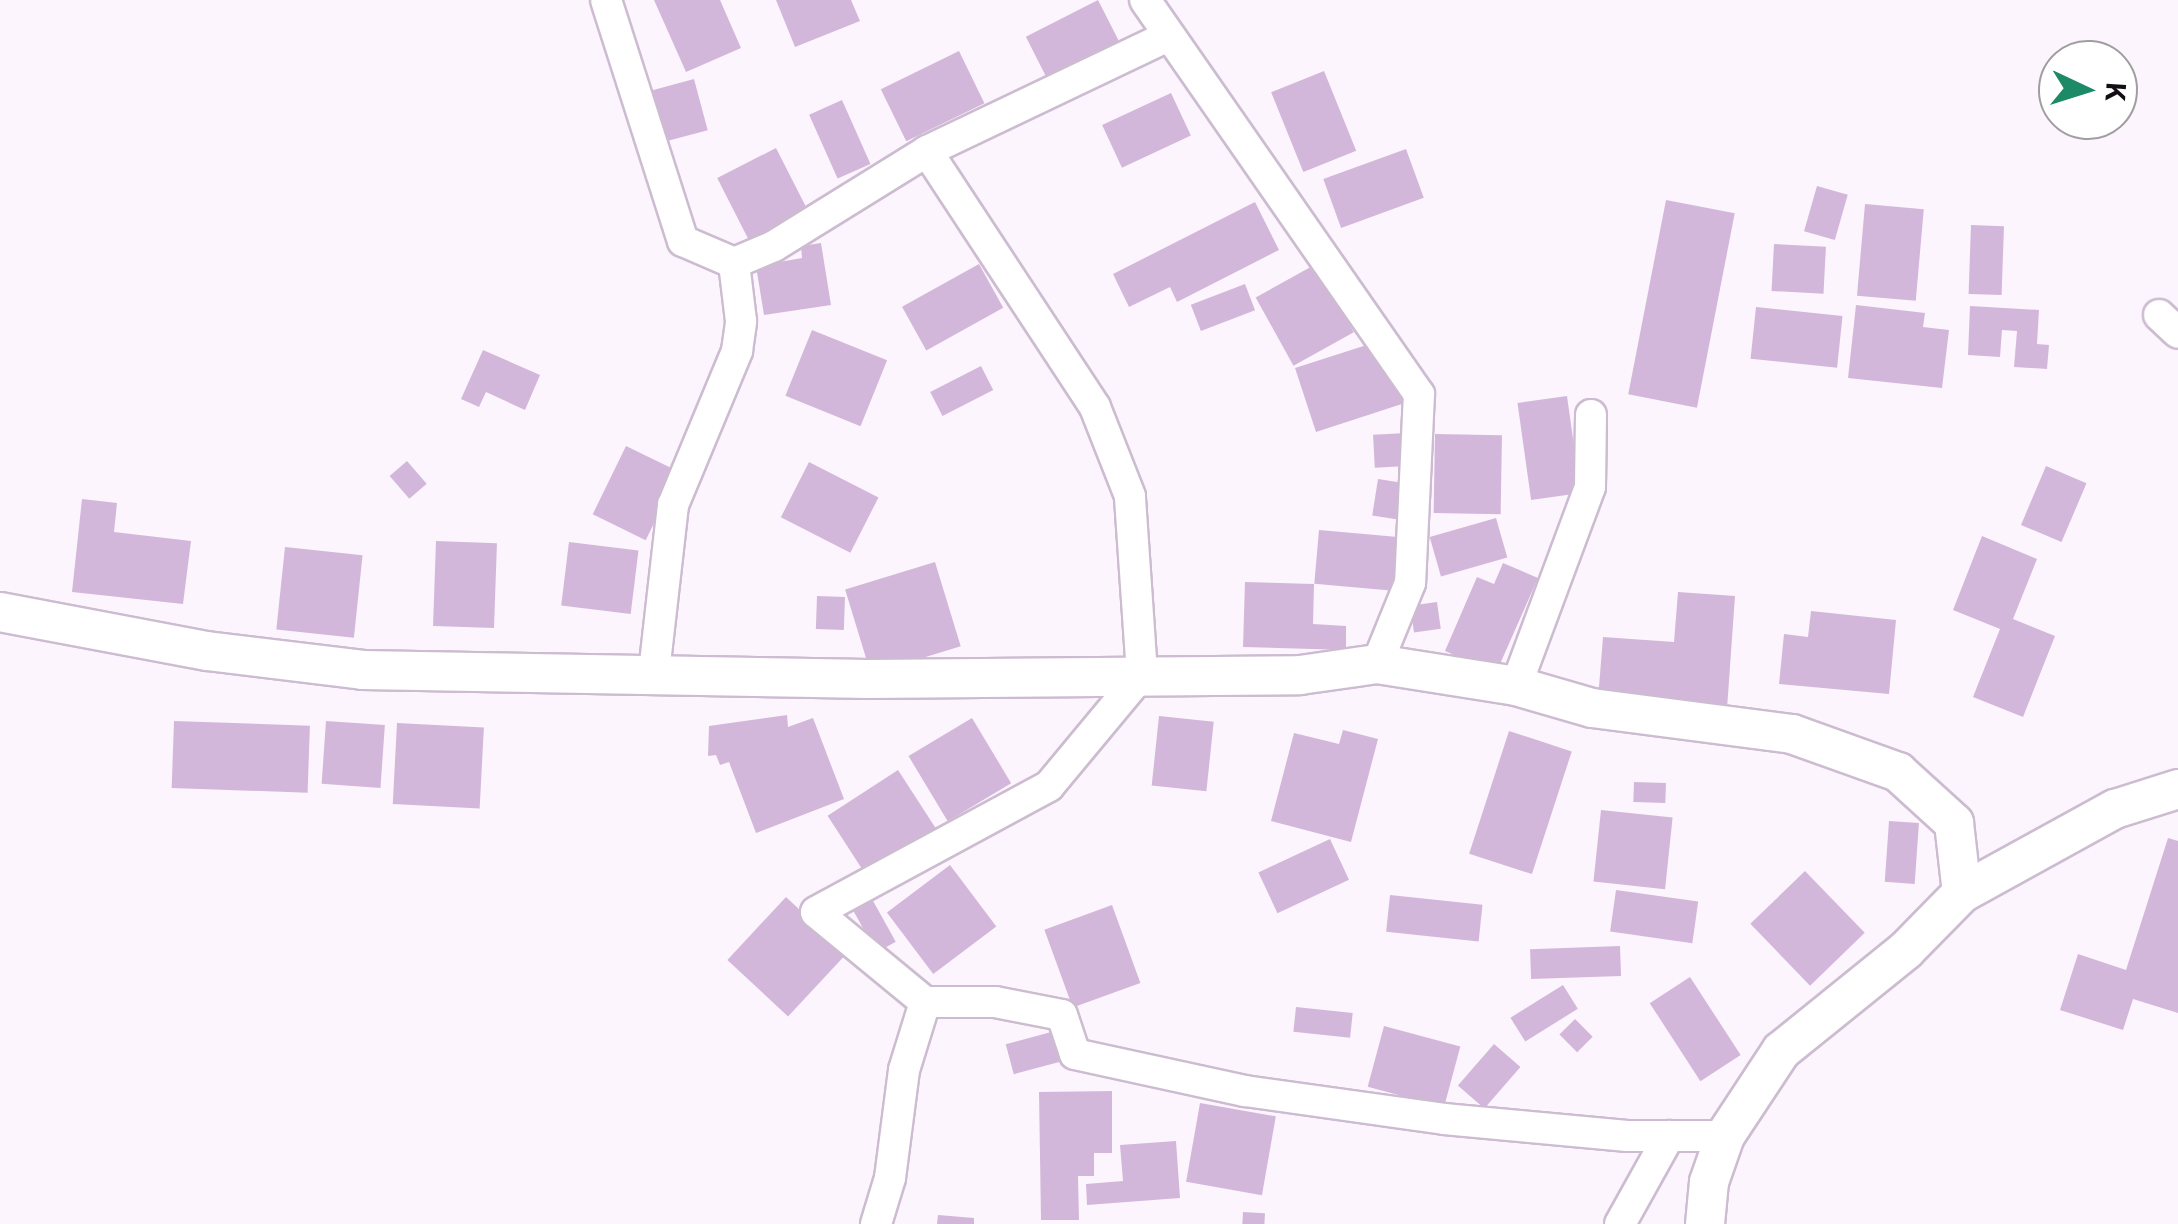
<!DOCTYPE html>
<html>
<head>
<meta charset="utf-8">
<style>
  body { margin:0 }
  #map { position:relative; width:2178px; height:1224px; overflow:hidden; background:#fcf5fd; font-family:"IBM Plex Sans",sans-serif }
  div>[style] { position:absolute }
  .building>* { inset:0; background:#d3b7da; transform-origin:0 0 }
  .roads { filter:drop-shadow(2px 0 #cdbcd1) drop-shadow(-2px 0 #cdbcd1) drop-shadow(0 2px #cdbcd1) drop-shadow(0 -2px #cdbcd1) }
  .minor>* { height:30px; margin:-15px; padding:0 15px; transform-origin:15px; border-radius:15px; background:#fff }
  .tertiary>* { height:38px; margin:-19px; padding:0 19px; transform-origin:19px; border-radius:19px; background:#fff }
  span { translate:-50% -50%; white-space:nowrap; text-align:center; line-height:1.15; -webkit-text-stroke:9px #fff; paint-order:stroke }
  .north { position:absolute; left:2038px; top:40px; width:100px; height:100px; box-sizing:border-box; background:#fff; border:2px solid #a19ea1; border-radius:50%; rotate:94deg; font-size:28px; font-weight:700; line-height:40px; text-align:center; color:#130d14 }
  .north::after { content:''; display:block; margin:auto; width:35px; height:45px; background:#1c8967; clip-path:polygon(50% 0,100% 100%,50% 72%,0 100%) }
</style>
</head>
<body>
<div id="map">
  <div class="building">
    <div style="clip-path:polygon(654px 0,720px 0,741px 48px,686px 72px)"></div>
    <div style="clip-path:polygon(776px 0,851px 0,860px 21px,795px 47px)"></div>
    <div style="left:1098px;top:0;width:51px;height:81px;rotate:63deg"></div>
    <div style="left:959px;top:51px;width:58px;height:87px;rotate:64deg"></div>
    <div style="left:1324px;top:71px;width:86px;height:57px;rotate:68deg"></div>
    <div style="left:694px;top:79px;width:53px;height:43px;rotate:75deg"></div>
    <div style="left:1171px;top:93px;width:47px;height:76px;rotate:65deg"></div>
    <div style="left:842px;top:100px;width:70px;height:36px;rotate:66deg"></div>
    <div style="left:776px;top:148px;width:76px;height:66px;rotate:63deg"></div>
    <div style="left:1406px;top:149px;width:52px;height:88px;rotate:70deg"></div>
    <div style="left:1817px;top:186px;width:32px;height:47px;rotate:16deg"></div>
    <div style="left:1666px;top:200px;width:70px;height:198px;rotate:11deg"></div>
    <div style="clip-path:polygon(1255px 202px,1279px 250px,1177px 302px,1170px 287px,1129px 307px,1113px 274px)"></div>
    <div style="left:1865px;top:204px;width:59px;height:92px;rotate:5deg"></div>
    <div style="left:1971px;top:225px;width:33px;height:69px;rotate:2deg"></div>
    <div style="clip-path:polygon(821px 243px,831px 305px,764px 315px,756px 266px,802px 258px,801px 246px)"></div>
    <div style="left:1774px;top:244px;width:52px;height:47px;rotate:3deg"></div>
    <div style="left:979px;top:264px;width:50px;height:88px;rotate:61deg"></div>
    <div style="left:1316px;top:264px;width:78px;height:69px;rotate:61deg"></div>
    <div style="left:1245px;top:284px;width:28px;height:58px;rotate:69deg"></div>
    <div style="clip-path:polygon(1856px 305px,1925px 313px,1923px 327px,1949px 330px,1942px 388px,1848px 378px)"></div>
    <div style="clip-path:polygon(1970px 306px,2039px 310px,2037px 344px,2049px 345px,2047px 369px,2014px 367px,2017px 331px,2002px 330px,2000px 357px,1968px 355px)"></div>
    <div style="left:1756px;top:307px;width:87px;height:52px;rotate:6deg"></div>
    <div style="left:812px;top:330px;width:81px;height:71px;rotate:22deg"></div>
    <div style="clip-path:polygon(1376px 342px,1411px 401px,1316px 432px,1295px 368px)"></div>
    <div style="clip-path:polygon(483px 350px,540px 375px,525px 410px,486px 392px,479px 407px,461px 399px)"></div>
    <div style="left:981px;top:366px;width:27px;height:57px;rotate:63deg"></div>
    <div style="left:1567px;top:396px;width:98px;height:50px;rotate:82deg"></div>
    <div style="left:1406px;top:433px;width:33px;height:33px;rotate:87deg"></div>
    <div style="left:1435px;top:434px;width:67px;height:79px;rotate:1deg"></div>
    <div style="left:626px;top:446px;width:59px;height:76px;rotate:26deg"></div>
    <div style="left:407px;top:461px;width:30px;height:23px;rotate:49deg"></div>
    <div style="left:809px;top:462px;width:78px;height:62px;rotate:27deg"></div>
    <div style="left:2046px;top:466px;width:44px;height:64px;rotate:23deg"></div>
    <div style="left:1378px;top:479px;width:26px;height:37px;rotate:9deg"></div>
    <div style="clip-path:polygon(82px 499px,117px 503px,114px 532px,191px 541px,183px 604px,72px 592px)"></div>
    <div style="left:1496px;top:518px;width:41px;height:69px;rotate:74deg"></div>
    <div style="left:1319px;top:530px;width:85px;height:54px;rotate:5deg"></div>
    <div style="clip-path:polygon(1982px 536px,2037px 559px,2013px 619px,2055px 636px,2023px 717px,1973px 697px,2000px 629px,1953px 610px)"></div>
    <div style="left:436px;top:541px;width:61px;height:85px;rotate:2deg"></div>
    <div style="left:569px;top:542px;width:70px;height:64px;rotate:7deg"></div>
    <div style="left:285px;top:547px;width:78px;height:83px;rotate:6deg"></div>
    <div style="left:935px;top:562px;width:88px;height:94px;rotate:73deg"></div>
    <div style="clip-path:polygon(1503px 563px,1538px 578px,1496px 673px,1445px 651px,1477px 577px,1494px 584px)"></div>
    <div style="clip-path:polygon(1245px 582px,1314px 584px,1313px 624px,1346px 626px,1346px 650px,1243px 647px)"></div>
    <div style="clip-path:polygon(1678px 592px,1735px 596px,1727px 709px,1598px 699px,1603px 637px,1674px 642px)"></div>
    <div style="left:817px;top:596px;width:28px;height:33px;rotate:2deg"></div>
    <div style="left:1437px;top:602px;width:27px;height:27px;rotate:82deg"></div>
    <div style="clip-path:polygon(1811px 611px,1896px 620px,1889px 694px,1779px 684px,1784px 634px,1808px 637px)"></div>
    <div style="clip-path:polygon(787px 715px,788px 727px,813px 718px,844px 799px,756px 833px,729px 762px,720px 765px,716px 755px,708px 756px,709px 726px)"></div>
    <div style="left:1159px;top:716px;width:55px;height:70px;rotate:6deg"></div>
    <div style="left:972px;top:718px;width:76px;height:74px;rotate:59deg"></div>
    <div style="left:174px;top:721px;width:136px;height:67px;rotate:2deg"></div>
    <div style="left:326px;top:721px;width:59px;height:63px;rotate:4deg"></div>
    <div style="left:397px;top:723px;width:87px;height:81px;rotate:3deg"></div>
    <div style="clip-path:polygon(1343px 730px,1378px 739px,1351px 842px,1271px 821px,1294px 733px,1339px 744px)"></div>
    <div style="left:1509px;top:731px;width:66px;height:129px;rotate:18deg"></div>
    <div style="left:898px;top:770px;width:72px;height:84px;rotate:57deg"></div>
    <div style="left:1634px;top:782px;width:32px;height:20px;rotate:2deg"></div>
    <div style="left:1601px;top:810px;width:72px;height:72px;rotate:6deg"></div>
    <div style="left:1889px;top:821px;width:30px;height:61px;rotate:4deg"></div>
    <div style="clip-path:polygon(2168px 838px,2178px 841px,2178px 1013px,2133px 999px,2123px 1030px,2060px 1010px,2078px 954px,2126px 970px)"></div>
    <div style="left:1330px;top:839px;width:45px;height:79px;rotate:65deg"></div>
    <div style="left:950px;top:865px;width:77px;height:79px;rotate:53deg"></div>
    <div style="left:1805px;top:871px;width:86px;height:76px;rotate:46deg"></div>
    <div style="left:1616px;top:890px;width:83px;height:42px;rotate:8deg"></div>
    <div style="left:1390px;top:895px;width:93px;height:37px;rotate:6deg"></div>
    <div style="left:786px;top:897px;width:83px;height:86px;rotate:43deg"></div>
    <div style="left:872px;top:899px;width:49px;height:22px;rotate:61deg"></div>
    <div style="left:1112px;top:905px;width:83px;height:72px;rotate:70deg"></div>
    <div style="left:1620px;top:946px;width:30px;height:90px;rotate:88deg"></div>
    <div style="left:1690px;top:977px;width:93px;height:48px;rotate:57deg"></div>
    <div style="left:1563px;top:985px;width:28px;height:62px;rotate:58deg"></div>
    <div style="left:1296px;top:1007px;width:57px;height:25px;rotate:6deg"></div>
    <div style="left:1575px;top:1019px;width:25px;height:22px;rotate:45deg"></div>
    <div style="left:1384px;top:1026px;width:79px;height:63px;rotate:15deg"></div>
    <div style="left:1055px;top:1031px;width:31px;height:51px;rotate:75deg"></div>
    <div style="left:1494px;top:1044px;width:35px;height:55px;rotate:41deg"></div>
    <div style="clip-path:polygon(1112px 1091px,1112px 1153px,1094px 1153px,1094px 1176px,1078px 1176px,1079px 1220px,1041px 1220px,1039px 1092px)"></div>
    <div style="left:1200px;top:1103px;width:77px;height:80px;rotate:10deg"></div>
    <div style="clip-path:polygon(1176px 1141px,1180px 1198px,1087px 1205px,1086px 1184px,1123px 1181px,1120px 1145px)"></div>
    <div style="left:1243px;top:1212px;width:22px;height:12px;rotate:3deg"></div>
    <div style="clip-path:polygon(938px 1215px,974px 1218px,974px 1224px,937px 1224px)"></div>
  </div>
  <div class="roads">
    <div class="minor">
      <div style="left:606px;top:0;width:253px;rotate:72.3deg"></div>
      <div style="left:683px;top:241px;width:56px;rotate:23.3deg"></div>
      <div style="left:734px;top:263px;width:43px;rotate:-23deg"></div>
      <div style="left:774px;top:246px;width:180px;rotate:-31.8deg"></div>
      <div style="left:927px;top:151px;width:265px;rotate:-25.5deg"></div>
      <div style="left:1145px;top:0;width:480px;rotate:55.2deg"></div>
      <div style="left:1419px;top:394px;width:189px;rotate:92.7deg"></div>
      <div style="left:1410px;top:583px;width:87px;rotate:112.2deg"></div>
      <div style="left:2159px;top:315px;width:26px;rotate:43deg"></div>
      <div style="left:654px;top:672px;width:168px;rotate:-83.5deg"></div>
      <div style="left:673px;top:505px;width:167px;rotate:-67.4deg"></div>
      <div style="left:737px;top:351px;width:30px;rotate:-82deg"></div>
      <div style="left:741px;top:321px;width:58px;rotate:-96.9deg"></div>
      <div style="left:1516px;top:686px;width:212px;rotate:-69.6deg"></div>
      <div style="left:1590px;top:487px;width:72px;rotate:-89.2deg"></div>
      <div style="left:925px;top:1002px;width:141px;rotate:-140.5deg"></div>
      <div style="left:816px;top:912px;width:265px;rotate:-28.4deg"></div>
      <div style="left:1049px;top:786px;width:146px;rotate:-50.3deg"></div>
      <div style="left:1142px;top:674px;width:178px;rotate:-93.9deg"></div>
      <div style="left:1130px;top:496px;width:96px;rotate:-111.5deg"></div>
      <div style="left:1095px;top:407px;width:306px;rotate:-123.3deg"></div>
      <div style="left:876px;top:1224px;width:48px;rotate:-73.1deg"></div>
      <div style="left:890px;top:1178px;width:109px;rotate:-82.6deg"></div>
      <div style="left:904px;top:1070px;width:71px;rotate:-72.8deg"></div>
      <div style="left:925px;top:1002px;width:70px"></div>
      <div style="left:995px;top:1002px;width:68px;rotate:11deg"></div>
      <div style="left:1062px;top:1015px;width:41px;rotate:71.6deg"></div>
      <div style="left:1075px;top:1054px;width:174px;rotate:12.3deg"></div>
      <div style="left:1245px;top:1091px;width:201px;rotate:8deg"></div>
      <div style="left:1444px;top:1119px;width:184px;rotate:5.3deg"></div>
      <div style="left:1627px;top:1136px;width:98px"></div>
      <div style="left:1620px;top:1224px;width:101px;rotate:-60.9deg"></div>
    </div>
    <div class="tertiary">
      <div style="left:0;top:612px;width:211px;rotate:10.7deg"></div>
      <div style="left:207px;top:651px;width:157px;rotate:6.9deg"></div>
      <div style="left:363px;top:670px;width:505px;rotate:1.02deg"></div>
      <div style="left:868px;top:679px;width:432px;rotate:-0.5deg"></div>
      <div style="left:1300px;top:675px;width:78px;rotate:-8.1deg"></div>
      <div style="left:1377px;top:664px;width:141px;rotate:9deg"></div>
      <div style="left:1516px;top:686px;width:79px;rotate:16.1deg"></div>
      <div style="left:1592px;top:708px;width:202px;rotate:7.4deg"></div>
      <div style="left:1792px;top:734px;width:113px;rotate:19.7deg"></div>
      <div style="left:1898px;top:772px;width:76px;rotate:42.3deg"></div>
      <div style="left:1954px;top:823px;width:70px;rotate:83.5deg"></div>
      <div style="left:1705px;top:1224px;width:42px;rotate:-84.6deg"></div>
      <div style="left:1709px;top:1182px;width:49px;rotate:-70.8deg"></div>
      <div style="left:1725px;top:1136px;width:102px;rotate:-56.6deg"></div>
      <div style="left:1781px;top:1051px;width:161px;rotate:-38.9deg"></div>
      <div style="left:1906px;top:950px;width:80px;rotate:-45.5deg"></div>
      <div style="left:1962px;top:893px;width:175px;rotate:-28.8deg"></div>
      <div style="left:2115px;top:809px;width:66px;rotate:-17.6deg"></div>
    </div>
  </div>
  <div class="north">K</div>
</div>
</body>
</html>
